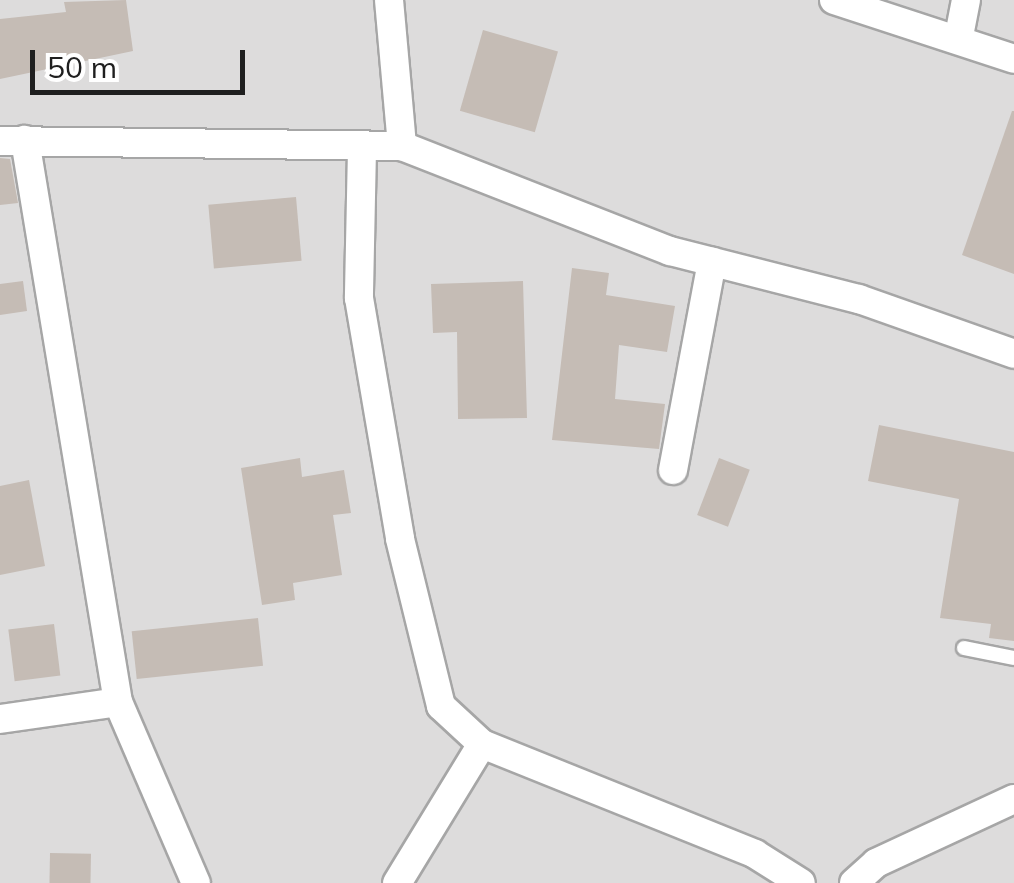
<!DOCTYPE html>
<html>
<head>
<meta charset="utf-8">
<style>
  body { margin:0 }
  #map { position:relative; width:1014px; height:883px; overflow:hidden; background:#f0ede6; font-family:Mulish,sans-serif }
  div>[style] { position:absolute }
  .residential>* { inset:0; background:#dddcdc; transform-origin:0 0 }
  .building>* { inset:0; background:#c5bcb5; transform-origin:0 0 }
  .roads { filter:drop-shadow(2px 0 #a6a6a6) drop-shadow(-2px 0 #a6a6a6) drop-shadow(0 2px #a6a6a6) drop-shadow(0 -2px #a6a6a6) }
  .service>* { height:14px; margin:-7px; padding:0 7px; transform-origin:7px; border-radius:7px; background:#fff }
  .minor>* { height:28px; margin:-14px; padding:0 14px; transform-origin:14px; border-radius:14px; background:#fff }
  span { translate:-50% -50%; white-space:nowrap; text-align:center; line-height:1.15; -webkit-text-stroke:8px #fff; paint-order:stroke }
  .scale { position:absolute; left:30px; top:50px; width:215px; height:45px; box-sizing:border-box; border:5px solid #1f1f1f; border-top:0; padding-left:12px; font-size:30px; line-height:35px; white-space:nowrap; color:#1f1f1f; -webkit-text-stroke:8px #fff; paint-order:stroke }
</style>
</head>
<body>
<div id="map">
  <div class="residential">
    <div style="left:0;top:0;width:1014px;height:883px"></div>
  </div>
  <div class="building">
    <div style="clip-path:polygon(126px 0,133px 51px,0 79px,0 19px,66px 12px,64px 2px)"></div>
    <div style="left:483px;top:30px;width:78px;height:84px;rotate:16deg"></div>
    <div style="clip-path:polygon(1012px 111px,1014px 111px,1014px 274px,962px 255px)"></div>
    <div style="clip-path:polygon(0 158px,10px 159px,18px 203px,0 205px)"></div>
    <div style="left:296px;top:197px;width:64px;height:88px;rotate:85deg"></div>
    <div style="clip-path:polygon(572px 268px,609px 273px,606px 295px,675px 306px,667px 352px,619px 345px,615px 399px,665px 404px,659px 449px,552px 440px)"></div>
    <div style="clip-path:polygon(23px 281px,27px 311px,0 315px,0 284px)"></div>
    <div style="clip-path:polygon(523px 281px,527px 418px,458px 419px,457px 332px,433px 333px,431px 284px)"></div>
    <div style="clip-path:polygon(879px 425px,1014px 452px,1014px 641px,989px 638px,991px 624px,940px 618px,959px 499px,868px 481px)"></div>
    <div style="clip-path:polygon(300px 458px,302px 477px,344px 470px,351px 513px,333px 515px,342px 575px,293px 583px,295px 600px,262px 605px,241px 468px)"></div>
    <div style="left:719px;top:458px;width:33px;height:61px;rotate:21deg"></div>
    <div style="clip-path:polygon(29px 480px,45px 566px,0 575px,0 486px)"></div>
    <div style="left:258px;top:618px;width:48px;height:127px;rotate:84deg"></div>
    <div style="left:54px;top:624px;width:52px;height:46px;rotate:83deg"></div>
    <div style="left:50px;top:853px;width:41px;height:30px;rotate:1deg"></div>
  </div>
  <div class="roads">
    <div class="service">
      <div style="left:964px;top:648px;width:51px;rotate:11.3deg"></div>
    </div>
    <div class="minor">
      <div style="left:389px;top:0;width:147px;rotate:84.9deg"></div>
      <div style="left:834px;top:0;width:189px;rotate:18.1deg"></div>
      <div style="left:959px;top:36px;width:37px;rotate:-79deg"></div>
      <div style="left:0;top:141px;width:402px;rotate:0.7deg"></div>
      <div style="left:402px;top:146px;width:288px;rotate:21.4deg"></div>
      <div style="left:670px;top:251px;width:195px;rotate:14.3deg"></div>
      <div style="left:859px;top:299px;width:164px;rotate:19.5deg"></div>
      <div style="left:362px;top:149px;width:149px;rotate:91.2deg"></div>
      <div style="left:359px;top:298px;width:244px;rotate:80.3deg"></div>
      <div style="left:400px;top:539px;width:172px;rotate:76.2deg"></div>
      <div style="left:441px;top:706px;width:56px;rotate:42.8deg"></div>
      <div style="left:482px;top:744px;width:163px;rotate:121.4deg"></div>
      <div style="left:673px;top:470px;width:212px;rotate:-79.4deg"></div>
      <div style="left:118px;top:702px;width:197px;rotate:66.7deg"></div>
      <div style="left:0;top:719px;width:119px;rotate:-8.2deg"></div>
      <div style="left:118px;top:702px;width:570px;rotate:-99.4deg"></div>
      <div style="left:482px;top:744px;width:294px;rotate:21.9deg"></div>
      <div style="left:755px;top:854px;width:54px;rotate:32.2deg"></div>
      <div style="left:854px;top:883px;width:30px;rotate:-42deg"></div>
      <div style="left:876px;top:863px;width:152px;rotate:-24.9deg"></div>
    </div>
  </div>
  <div class="scale">50 m</div>
</div>
</body>
</html>
